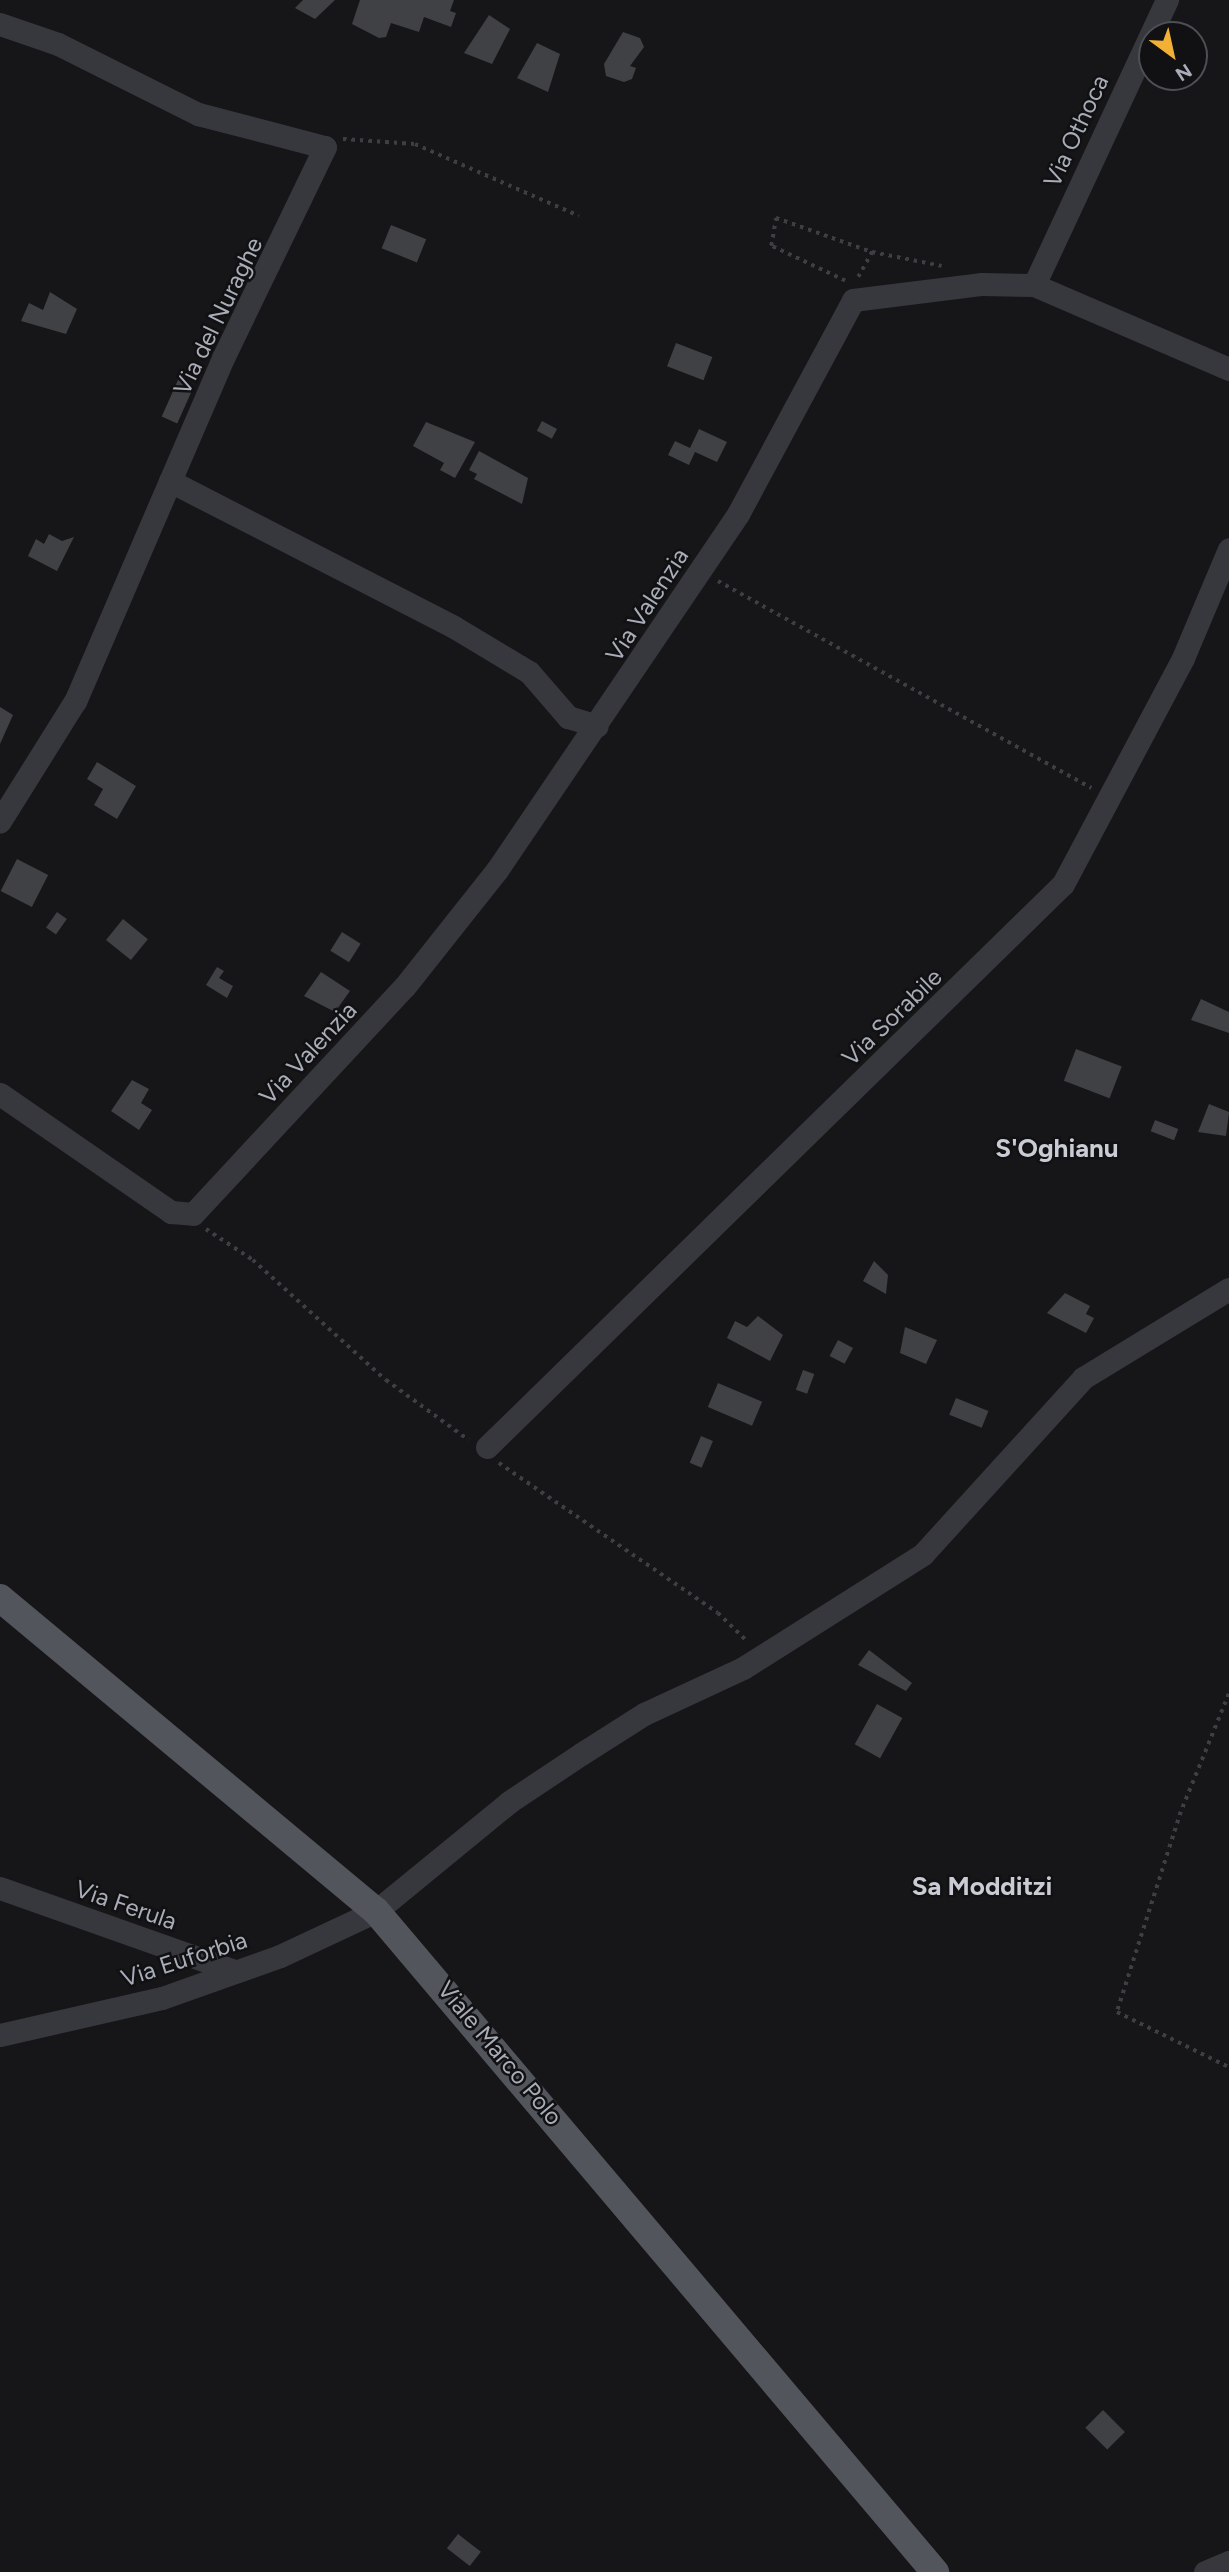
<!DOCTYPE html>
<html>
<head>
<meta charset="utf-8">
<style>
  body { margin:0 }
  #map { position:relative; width:1229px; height:2572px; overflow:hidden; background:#161618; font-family:Figtree,sans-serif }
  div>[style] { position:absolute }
  .building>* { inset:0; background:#404145; transform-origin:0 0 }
  .path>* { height:3.5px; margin-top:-1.75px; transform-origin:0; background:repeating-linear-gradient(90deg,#3d3f44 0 3.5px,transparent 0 8.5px) }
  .minor>* { height:23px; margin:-11.5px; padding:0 11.5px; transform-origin:11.5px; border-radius:11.5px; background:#37383d }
  .major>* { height:28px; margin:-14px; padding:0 14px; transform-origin:14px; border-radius:14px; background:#53555c }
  span { translate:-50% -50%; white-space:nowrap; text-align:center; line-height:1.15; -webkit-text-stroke:5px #111113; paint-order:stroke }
  .street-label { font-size:24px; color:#a8adb8 }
  .neighbourhood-label { font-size:26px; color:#c9ccd4; font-weight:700 }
  .north { position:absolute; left:1138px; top:21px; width:70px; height:70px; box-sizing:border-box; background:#111113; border:2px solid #4d4f55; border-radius:50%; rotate:147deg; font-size:19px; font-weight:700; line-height:28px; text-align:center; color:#a8adb8 }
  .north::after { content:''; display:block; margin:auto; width:24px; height:32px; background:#f2b134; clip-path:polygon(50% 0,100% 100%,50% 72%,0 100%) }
</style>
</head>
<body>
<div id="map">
  <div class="building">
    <div style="clip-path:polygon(303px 0,335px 0,315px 19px,295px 8px)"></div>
    <div style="clip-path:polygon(360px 0,454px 0,450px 11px,456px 13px,451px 27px,424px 17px,419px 32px,391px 23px,386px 37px,379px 38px,352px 24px)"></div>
    <div style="clip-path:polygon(489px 15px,510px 29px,492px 64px,464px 53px)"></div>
    <div style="clip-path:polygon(623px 32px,640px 38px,644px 47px,630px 66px,636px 68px,632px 79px,624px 82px,606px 76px,604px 64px)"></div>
    <div style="clip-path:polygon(537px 43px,560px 54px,548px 92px,517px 78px)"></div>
    <div style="left:391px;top:225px;width:38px;height:25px;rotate:22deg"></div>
    <div style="clip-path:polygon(50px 292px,77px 309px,66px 334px,21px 321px,29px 303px,43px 310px)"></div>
    <div style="left:676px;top:343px;width:39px;height:25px;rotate:21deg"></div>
    <div style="left:178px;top:380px;width:17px;height:40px;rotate:24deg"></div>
    <div style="left:542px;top:421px;width:17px;height:11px;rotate:28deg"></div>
    <div style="clip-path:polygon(426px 422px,475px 442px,455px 478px,440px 470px,444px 463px,413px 446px)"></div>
    <div style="clip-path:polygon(699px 429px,727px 442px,717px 462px,695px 452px,689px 465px,668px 455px,675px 441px,690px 448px)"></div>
    <div style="clip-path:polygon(479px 451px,528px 478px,522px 504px,474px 479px,477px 474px,469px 470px)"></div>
    <div style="clip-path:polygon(49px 534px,62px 541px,74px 537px,57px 571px,28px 556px,36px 539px,44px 544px)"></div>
    <div style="clip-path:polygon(0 707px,13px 715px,0 744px)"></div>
    <div style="clip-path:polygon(97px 762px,136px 786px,117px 819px,94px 805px,103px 789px,87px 779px)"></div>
    <div style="left:17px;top:859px;width:35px;height:36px;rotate:27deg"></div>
    <div style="left:57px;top:912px;width:12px;height:19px;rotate:35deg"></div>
    <div style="left:123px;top:919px;width:32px;height:27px;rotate:39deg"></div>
    <div style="left:342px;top:932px;width:22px;height:22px;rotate:32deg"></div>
    <div style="clip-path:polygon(217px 967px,224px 971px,219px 978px,233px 986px,227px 998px,206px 985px)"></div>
    <div style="clip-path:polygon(321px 972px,350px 991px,335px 1012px,304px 996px)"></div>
    <div style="clip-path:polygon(1201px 999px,1229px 1012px,1229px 1033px,1191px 1020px)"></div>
    <div style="left:1076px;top:1049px;width:49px;height:34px;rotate:21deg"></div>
    <div style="clip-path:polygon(132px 1080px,149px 1089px,141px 1103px,152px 1110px,139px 1130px,111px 1111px)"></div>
    <div style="clip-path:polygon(1209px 1104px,1229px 1112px,1226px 1136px,1198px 1132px)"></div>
    <div style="left:1155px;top:1120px;width:25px;height:12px;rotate:21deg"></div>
    <div style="clip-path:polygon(874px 1261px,888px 1275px,886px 1294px,863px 1281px)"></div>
    <div style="clip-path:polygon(1065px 1293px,1090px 1306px,1086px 1314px,1094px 1318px,1086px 1333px,1047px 1313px)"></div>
    <div style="clip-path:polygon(758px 1316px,783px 1335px,770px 1361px,727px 1338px,735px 1321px,747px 1327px)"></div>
    <div style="clip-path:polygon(905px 1327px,937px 1340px,926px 1364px,900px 1353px)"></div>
    <div style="left:838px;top:1340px;width:17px;height:18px;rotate:28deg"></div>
    <div style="left:803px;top:1370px;width:12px;height:21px;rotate:20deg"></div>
    <div style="left:718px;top:1383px;width:48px;height:26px;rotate:23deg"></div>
    <div style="left:956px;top:1398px;width:35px;height:18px;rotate:22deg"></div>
    <div style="left:701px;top:1436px;width:13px;height:29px;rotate:23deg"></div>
    <div style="clip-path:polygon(869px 1650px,912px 1683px,906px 1691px,858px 1665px)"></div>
    <div style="left:877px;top:1704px;width:29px;height:46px;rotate:29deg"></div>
    <div style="left:1103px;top:2410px;width:31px;height:25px;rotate:45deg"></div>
    <div style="left:458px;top:2534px;width:29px;height:18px;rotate:38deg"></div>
  </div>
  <div class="path">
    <div style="left:343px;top:139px;width:72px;rotate:4deg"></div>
    <div style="left:415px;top:144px;width:179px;rotate:23.7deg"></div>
    <div style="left:858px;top:277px;width:29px;rotate:-61deg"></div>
    <div style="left:845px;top:281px;width:82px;rotate:-154.7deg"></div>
    <div style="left:771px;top:246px;width:28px;rotate:-80deg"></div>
    <div style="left:776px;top:218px;width:102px;rotate:19.5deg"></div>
    <div style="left:872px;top:252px;width:71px;rotate:11.3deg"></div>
    <div style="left:718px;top:581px;width:427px;rotate:29deg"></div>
    <div style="left:206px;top:1229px;width:56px;rotate:33.4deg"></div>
    <div style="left:253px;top:1260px;width:179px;rotate:42.1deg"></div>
    <div style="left:386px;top:1380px;width:102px;rotate:35.9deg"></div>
    <div style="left:499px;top:1463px;width:265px;rotate:34.4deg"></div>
    <div style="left:718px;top:1613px;width:42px;rotate:44deg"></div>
    <div style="left:1229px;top:1694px;width:127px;rotate:112.1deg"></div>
    <div style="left:1181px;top:1812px;width:210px;rotate:107.7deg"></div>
    <div style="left:1117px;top:2012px;width:125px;rotate:26.2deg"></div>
  </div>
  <div class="minor">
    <div style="left:0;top:24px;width:61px;rotate:19deg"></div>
    <div style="left:58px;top:44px;width:157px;rotate:26.6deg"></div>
    <div style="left:198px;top:114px;width:131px;rotate:14.6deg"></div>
    <div style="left:325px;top:147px;width:234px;rotate:115.8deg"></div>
    <div style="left:223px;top:358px;width:374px;rotate:113.3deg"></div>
    <div style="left:75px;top:701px;width:142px;rotate:122deg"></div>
    <div style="left:1034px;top:285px;width:315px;rotate:-65deg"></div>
    <div style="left:170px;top:481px;width:319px;rotate:27.2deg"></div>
    <div style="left:454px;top:627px;width:87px;rotate:31deg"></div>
    <div style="left:529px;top:672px;width:60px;rotate:49.1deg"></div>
    <div style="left:568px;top:717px;width:30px;rotate:17deg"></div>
    <div style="left:0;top:1094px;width:208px;rotate:34.6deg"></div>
    <div style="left:171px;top:1212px;width:22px;rotate:5deg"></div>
    <div style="left:193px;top:1214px;width:311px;rotate:-47.1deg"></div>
    <div style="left:405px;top:986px;width:148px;rotate:-51.6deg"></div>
    <div style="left:497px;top:870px;width:430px;rotate:-55.9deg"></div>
    <div style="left:738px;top:514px;width:243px;rotate:-61.7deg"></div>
    <div style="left:853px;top:300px;width:130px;rotate:-7.1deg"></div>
    <div style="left:982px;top:284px;width:52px;rotate:1.1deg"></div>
    <div style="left:1034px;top:285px;width:212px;rotate:23.3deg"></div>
    <div style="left:487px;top:1447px;width:805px;rotate:-44.35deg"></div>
    <div style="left:1063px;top:884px;width:256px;rotate:-62deg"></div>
    <div style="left:1183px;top:658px;width:118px;rotate:-67.1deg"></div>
    <div style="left:0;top:1888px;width:249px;rotate:19.5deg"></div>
    <div style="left:0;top:2035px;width:166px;rotate:-12.9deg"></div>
    <div style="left:162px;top:1998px;width:125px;rotate:-19.6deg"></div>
    <div style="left:280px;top:1956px;width:106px;rotate:-25.1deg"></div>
    <div style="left:376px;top:1911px;width:172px;rotate:-39.3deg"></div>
    <div style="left:509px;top:1802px;width:87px;rotate:-33.7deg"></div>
    <div style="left:581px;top:1754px;width:75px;rotate:-32.4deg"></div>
    <div style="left:644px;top:1714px;width:109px;rotate:-24.9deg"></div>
    <div style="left:743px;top:1668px;width:213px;rotate:-32.3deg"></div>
    <div style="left:923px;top:1554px;width:238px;rotate:-47.7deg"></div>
    <div style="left:1083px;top:1378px;width:171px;rotate:-31.4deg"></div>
    <div style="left:1205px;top:2572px;width:26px;rotate:-23deg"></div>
  </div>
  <div class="major">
    <div style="left:0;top:1598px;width:489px;rotate:39.8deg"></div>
    <div style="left:376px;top:1911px;width:866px;rotate:49.78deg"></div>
  </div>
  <div class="street-label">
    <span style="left:1076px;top:131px;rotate:-65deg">Via Othoca</span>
    <span style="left:218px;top:316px;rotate:-64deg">Via del Nuraghe</span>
    <span style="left:647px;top:605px;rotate:-57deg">Via Valenzia</span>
    <span style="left:892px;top:1017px;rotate:-44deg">Via Sorabile</span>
    <span style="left:308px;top:1053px;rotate:-47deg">Via Valenzia</span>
    <span style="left:126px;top:1905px;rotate:19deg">Via Ferula</span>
    <span style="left:184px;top:1959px;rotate:-18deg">Via Euforbia</span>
    <span style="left:500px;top:2053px;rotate:50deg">Viale Marco Polo</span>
  </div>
  <div class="neighbourhood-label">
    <span style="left:1057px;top:1149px">S'Oghianu</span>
    <span style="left:982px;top:1887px">Sa Modditzi</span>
  </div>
  <div class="north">N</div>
</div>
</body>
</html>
